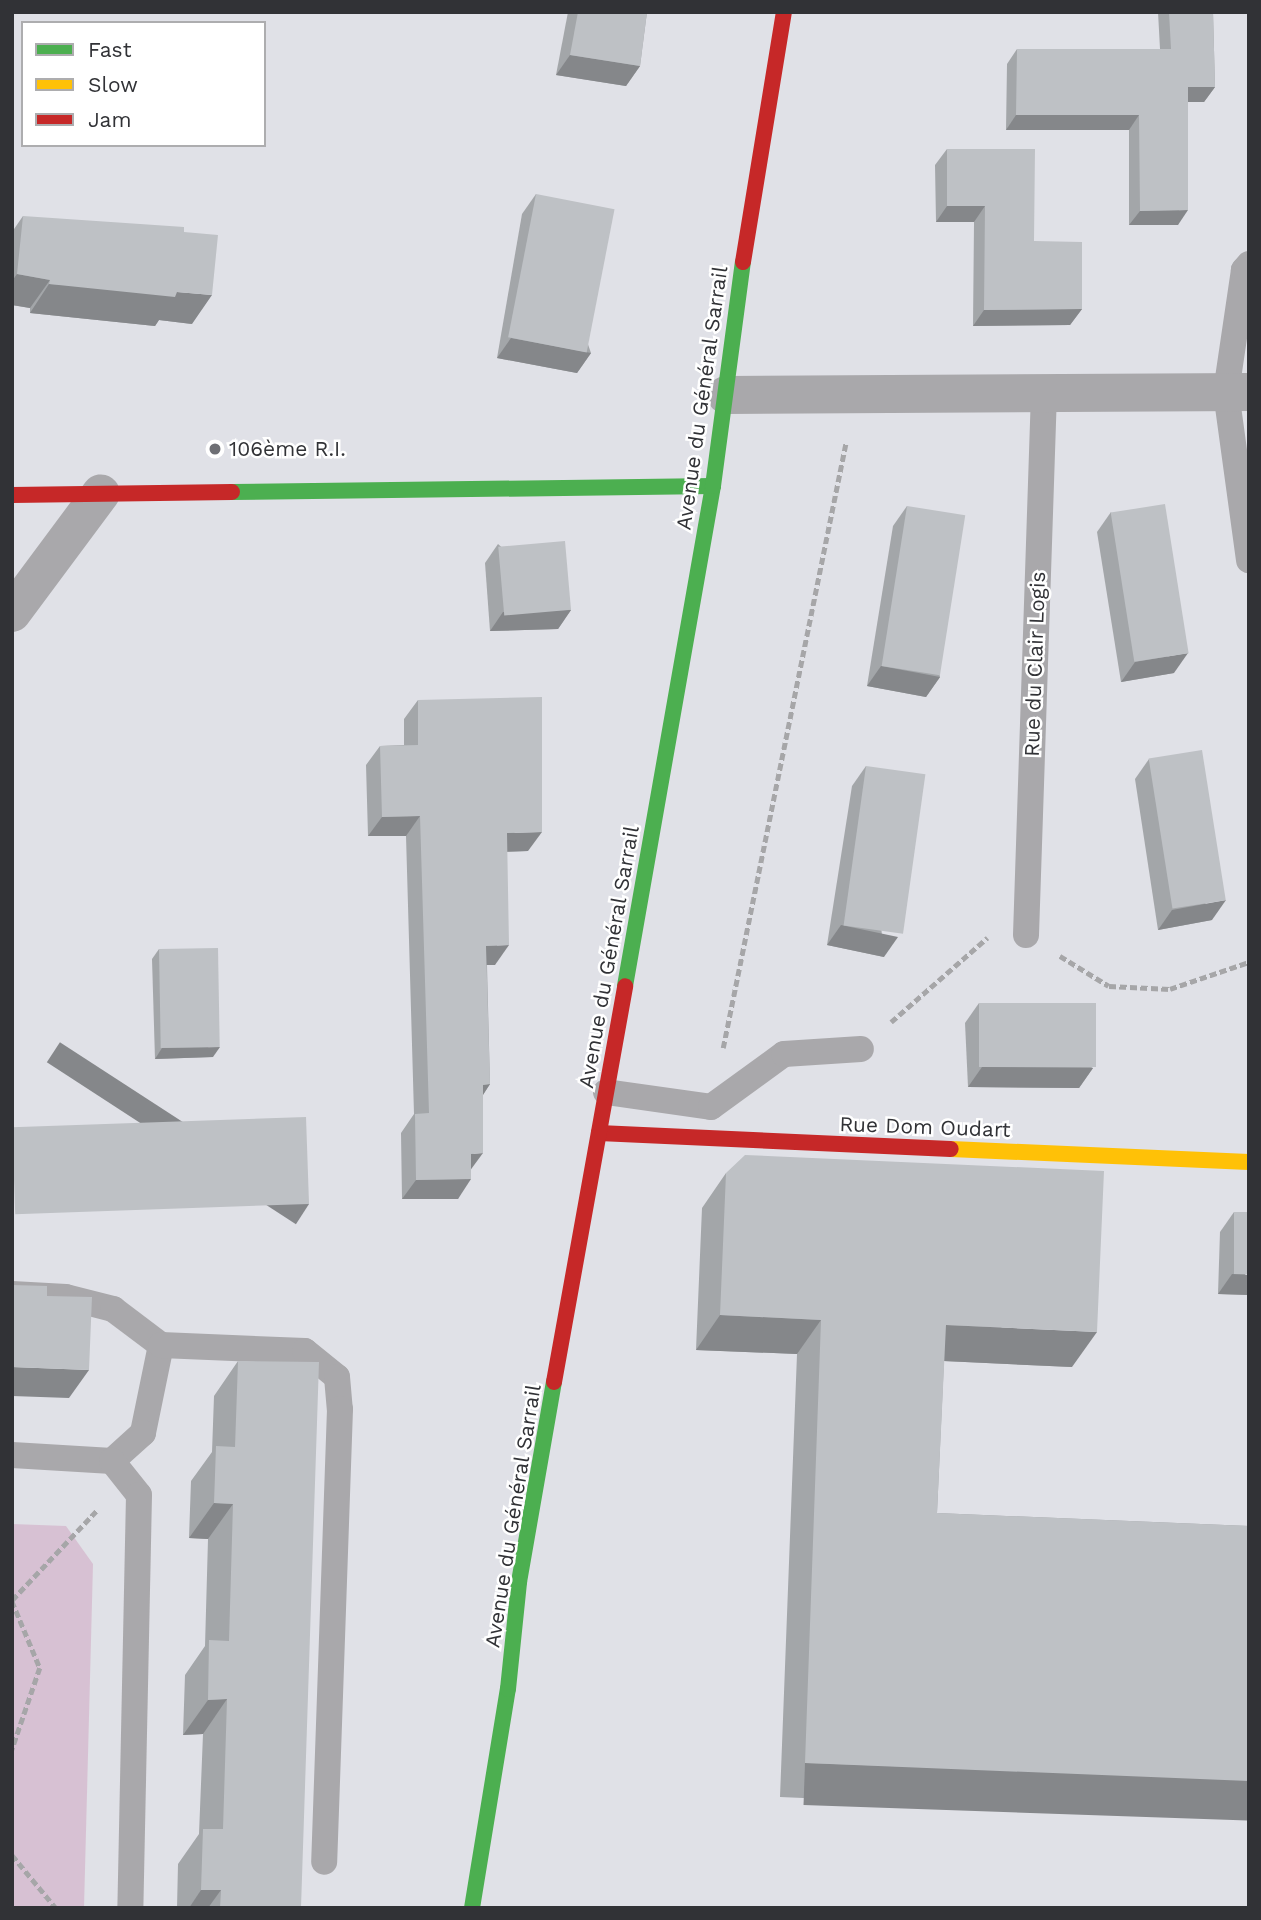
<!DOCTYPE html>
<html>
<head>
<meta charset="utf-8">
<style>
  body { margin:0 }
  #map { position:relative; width:1261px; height:1920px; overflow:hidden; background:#e0e1e7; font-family:"Work Sans",sans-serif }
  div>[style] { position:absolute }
  .green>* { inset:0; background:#d7c1d3 }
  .path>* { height:4.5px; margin-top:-2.25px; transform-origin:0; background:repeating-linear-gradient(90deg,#a6a6a8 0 7px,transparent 0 10.5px) }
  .lane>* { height:26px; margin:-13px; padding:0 13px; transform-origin:13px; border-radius:13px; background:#a9a8ab }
  .street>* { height:38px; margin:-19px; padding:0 19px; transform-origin:19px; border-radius:19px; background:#a9a8ab }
  .fast>* { height:16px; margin:-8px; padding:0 8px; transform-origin:8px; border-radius:8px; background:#4caf50 }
  .slow>* { height:16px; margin:-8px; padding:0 8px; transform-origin:8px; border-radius:8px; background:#ffc107 }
  .jam>* { height:16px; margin:-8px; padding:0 8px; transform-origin:8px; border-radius:8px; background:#c62828 }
  .wall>* { inset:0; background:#a3a6a9 }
  .shaded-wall>* { inset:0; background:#85878a; transform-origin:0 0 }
  .building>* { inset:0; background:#bec1c5; transform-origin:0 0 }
  .dots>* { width:19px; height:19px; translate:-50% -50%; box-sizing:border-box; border:4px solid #fff; border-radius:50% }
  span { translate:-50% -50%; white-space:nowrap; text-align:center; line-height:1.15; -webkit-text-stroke:5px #fff; paint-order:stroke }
  .street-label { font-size:21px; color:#313236 }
  .poi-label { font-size:21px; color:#313236 }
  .left { translate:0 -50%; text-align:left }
  .frame { position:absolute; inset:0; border:14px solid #313236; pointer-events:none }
  .legend { position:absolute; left:21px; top:21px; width:245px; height:126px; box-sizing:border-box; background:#fff; border:2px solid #adadaf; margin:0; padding:9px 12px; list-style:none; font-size:21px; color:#313236 }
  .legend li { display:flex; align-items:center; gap:14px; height:35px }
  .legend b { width:35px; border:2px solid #adadaf }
</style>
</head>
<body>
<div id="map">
  <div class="green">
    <div style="clip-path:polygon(12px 1524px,66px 1526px,93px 1564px,84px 1908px,12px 1908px)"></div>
  </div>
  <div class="path">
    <div style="left:1060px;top:956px;width:57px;rotate:31.5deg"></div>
    <div style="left:1109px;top:986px;width:61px;rotate:2.8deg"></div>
    <div style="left:1170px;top:989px;width:83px;rotate:-18.9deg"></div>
    <div style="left:891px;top:1022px;width:128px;rotate:-41.2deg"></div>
    <div style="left:723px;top:1048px;width:618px;rotate:-78.53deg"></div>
    <div style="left:12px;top:1600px;width:125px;rotate:-46.6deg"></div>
    <div style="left:12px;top:1601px;width:73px;rotate:67.3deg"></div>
    <div style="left:40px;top:1668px;width:87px;rotate:108.9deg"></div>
    <div style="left:12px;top:1855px;width:69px;rotate:50.3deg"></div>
  </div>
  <div class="lane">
    <div style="left:1249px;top:264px;width:8px;rotate:130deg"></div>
    <div style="left:1244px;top:270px;width:123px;rotate:98.4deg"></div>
    <div style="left:1226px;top:392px;width:170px;rotate:82.2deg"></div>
    <div style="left:1026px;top:935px;width:542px;rotate:-88.1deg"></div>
    <div style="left:606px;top:1092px;width:106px;rotate:8.1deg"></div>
    <div style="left:711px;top:1107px;width:90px;rotate:-36deg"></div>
    <div style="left:784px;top:1054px;width:77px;rotate:-3.7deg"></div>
    <div style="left:12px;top:1294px;width:54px;rotate:3.2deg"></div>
    <div style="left:66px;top:1297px;width:49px;rotate:14.3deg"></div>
    <div style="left:113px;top:1309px;width:60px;rotate:36.9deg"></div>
    <div style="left:161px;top:1345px;width:90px;rotate:101.6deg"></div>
    <div style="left:143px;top:1433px;width:42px;rotate:137.9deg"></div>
    <div style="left:112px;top:1461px;width:100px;rotate:-176.6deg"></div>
    <div style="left:161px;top:1345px;width:144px;rotate:2.4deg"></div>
    <div style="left:305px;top:1351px;width:41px;rotate:39.1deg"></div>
    <div style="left:337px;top:1377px;width:32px;rotate:85deg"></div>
    <div style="left:340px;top:1409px;width:453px;rotate:92deg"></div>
    <div style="left:112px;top:1461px;width:43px;rotate:51.5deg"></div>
    <div style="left:139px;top:1495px;width:413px;rotate:91.2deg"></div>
  </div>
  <div class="street">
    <div style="left:726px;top:395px;width:523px;rotate:-0.33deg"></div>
    <div style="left:12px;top:613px;width:149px;rotate:-53.4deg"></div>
  </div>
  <div class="fast">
    <div style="left:232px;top:492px;width:481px;rotate:-0.7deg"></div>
    <div style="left:625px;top:986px;width:508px;rotate:-80.02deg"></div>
    <div style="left:713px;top:486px;width:226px;rotate:-82.4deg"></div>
    <div style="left:472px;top:1908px;width:222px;rotate:-80.7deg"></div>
    <div style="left:508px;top:1689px;width:108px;rotate:-84.1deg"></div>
    <div style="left:519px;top:1582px;width:203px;rotate:-80.1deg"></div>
  </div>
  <div class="slow">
    <div style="left:951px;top:1149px;width:298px;rotate:2.5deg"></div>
  </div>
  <div class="jam">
    <div style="left:743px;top:262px;width:253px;rotate:-80.7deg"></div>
    <div style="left:12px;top:495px;width:220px;rotate:-0.8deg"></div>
    <div style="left:599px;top:1133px;width:352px;rotate:2.6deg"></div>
    <div style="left:554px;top:1382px;width:402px;rotate:-79.8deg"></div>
  </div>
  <div class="wall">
    <div style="clip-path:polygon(568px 12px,647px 12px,640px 66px,626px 86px,556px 75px)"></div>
    <div style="clip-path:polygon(1158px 12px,1213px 12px,1215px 87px,1204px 102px,1188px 102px,1178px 225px,1129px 225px,1129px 130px,1006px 130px,1007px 64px,1017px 49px,1160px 49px)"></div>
    <div style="clip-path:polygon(947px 149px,1034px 241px,1082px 309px,1070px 325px,973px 326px,974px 222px,936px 222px,935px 165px)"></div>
    <div style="clip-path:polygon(536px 194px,591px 353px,577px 373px,497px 358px,522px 214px)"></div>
    <div style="clip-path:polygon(23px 216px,192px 324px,159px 320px,155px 326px,30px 313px,30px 308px,12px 305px,12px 232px)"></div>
    <div style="clip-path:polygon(907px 506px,940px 677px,926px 697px,867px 686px,893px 526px)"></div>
    <div style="clip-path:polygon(1111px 512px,1174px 673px,1121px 682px,1097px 532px)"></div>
    <div style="clip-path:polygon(498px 544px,571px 610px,558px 629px,490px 631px,485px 563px)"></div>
    <div style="clip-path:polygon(418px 700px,528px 851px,507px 852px,495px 965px,487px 965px,490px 1084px,483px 1095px,471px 1169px,458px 1199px,402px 1199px,401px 1133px,414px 1114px,406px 836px,368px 836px,366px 765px,380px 746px,404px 745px,404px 719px)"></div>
    <div style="clip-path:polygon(1149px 759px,1212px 920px,1158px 930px,1135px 779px)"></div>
    <div style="clip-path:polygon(866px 766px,884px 957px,827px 945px,852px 786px)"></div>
    <div style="clip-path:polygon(159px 949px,213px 1057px,155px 1059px,152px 959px)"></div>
    <div style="clip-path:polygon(979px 1003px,1093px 1068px,1079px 1088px,968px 1087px,965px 1023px)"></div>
    <div style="clip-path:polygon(726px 1173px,1072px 1367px,944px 1361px,937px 1513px,1249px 1526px,1249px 1817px,780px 1797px,797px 1354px,696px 1350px,702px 1208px)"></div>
    <div style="clip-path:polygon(1234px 1212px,1249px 1295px,1218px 1294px,1220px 1232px)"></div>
    <div style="clip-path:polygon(238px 1361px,301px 1908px,177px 1908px,178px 1864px,199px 1834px,203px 1734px,183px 1735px,185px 1675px,205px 1646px,208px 1539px,189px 1538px,191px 1481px,212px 1452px,214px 1396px)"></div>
  </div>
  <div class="shaded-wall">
    <div style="clip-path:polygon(570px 55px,640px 66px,626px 86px,556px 75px)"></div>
    <div style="clip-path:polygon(1188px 87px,1215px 87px,1204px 102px,1177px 102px)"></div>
    <div style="clip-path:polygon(1016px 115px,1139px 115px,1129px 130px,1006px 130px)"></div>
    <div style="clip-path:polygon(947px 206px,985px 206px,974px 222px,936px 222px)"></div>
    <div style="clip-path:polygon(1188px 210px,1178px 225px,1129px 225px,1140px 211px)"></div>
    <div style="clip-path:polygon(17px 274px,50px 280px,30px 308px,12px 305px,12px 281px)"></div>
    <div style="clip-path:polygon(49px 284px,177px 292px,212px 295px,192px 324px,159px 320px,155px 326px,30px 313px)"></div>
    <div style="clip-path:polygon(1082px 309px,1070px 325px,973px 326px,984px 310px)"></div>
    <div style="clip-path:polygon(511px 338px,591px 353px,577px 373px,497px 358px)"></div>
    <div style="clip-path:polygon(571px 610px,558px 629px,490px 631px,503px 612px)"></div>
    <div style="clip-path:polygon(1188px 653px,1174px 673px,1121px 682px,1135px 662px)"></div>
    <div style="clip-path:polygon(881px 666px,940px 677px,926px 697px,867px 686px)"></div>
    <div style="clip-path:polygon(420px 816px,406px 836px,368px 836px,382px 817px)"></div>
    <div style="clip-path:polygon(542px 832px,528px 851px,493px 852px,507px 833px)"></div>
    <div style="clip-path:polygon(1226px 900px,1212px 920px,1158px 930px,1172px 910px)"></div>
    <div style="clip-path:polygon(841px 925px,898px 937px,884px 957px,827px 945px)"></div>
    <div style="clip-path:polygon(509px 945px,495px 965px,473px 965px,486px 946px)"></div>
    <div style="clip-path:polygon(220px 1047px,213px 1057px,155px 1059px,162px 1048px)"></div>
    <div style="clip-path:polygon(982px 1067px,1093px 1068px,1079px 1088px,968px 1087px)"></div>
    <div style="clip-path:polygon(490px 1084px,477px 1104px,483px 1085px)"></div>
    <div style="clip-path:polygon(483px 1153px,469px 1172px,471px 1154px)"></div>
    <div style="clip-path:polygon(471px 1179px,458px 1199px,402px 1199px,416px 1180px)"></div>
    <div style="left:309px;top:1204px;width:24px;height:297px;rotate:123deg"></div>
    <div style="clip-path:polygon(1232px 1274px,1249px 1275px,1249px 1295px,1218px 1294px)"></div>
    <div style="clip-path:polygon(720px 1315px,821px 1320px,797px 1354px,696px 1350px)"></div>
    <div style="clip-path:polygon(946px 1325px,1097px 1332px,1072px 1367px,922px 1360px)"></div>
    <div style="clip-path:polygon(12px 1367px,89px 1370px,69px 1398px,12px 1396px)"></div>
    <div style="clip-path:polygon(214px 1503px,233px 1504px,208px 1539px,189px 1538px)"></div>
    <div style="clip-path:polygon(227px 1699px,203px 1734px,183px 1735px,208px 1700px)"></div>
    <div style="left:805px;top:1763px;width:444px;height:42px;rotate:2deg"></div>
    <div style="clip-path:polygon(201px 1890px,221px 1890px,208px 1908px,189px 1908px)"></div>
  </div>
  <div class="building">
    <div style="clip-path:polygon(578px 12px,647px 12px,640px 66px,570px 55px)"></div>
    <div style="clip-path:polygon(1169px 12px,1213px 12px,1215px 87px,1188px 87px,1188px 210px,1140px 211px,1139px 115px,1016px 115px,1017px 49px,1171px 49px)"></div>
    <div style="clip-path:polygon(947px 149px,1035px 149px,1034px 241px,1082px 242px,1082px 309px,984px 310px,985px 206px,947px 206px)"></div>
    <div style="left:536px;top:194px;width:80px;height:146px;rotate:11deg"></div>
    <div style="clip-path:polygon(23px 216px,184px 227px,184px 232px,218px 235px,212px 295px,177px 292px,175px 297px,49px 284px,50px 280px,17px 274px)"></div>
    <div style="left:1165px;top:504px;width:151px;height:55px;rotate:81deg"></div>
    <div style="left:907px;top:506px;width:59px;height:162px;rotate:9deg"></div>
    <div style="left:565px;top:541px;width:69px;height:67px;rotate:85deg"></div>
    <div style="clip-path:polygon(542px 697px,542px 832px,507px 833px,509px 945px,486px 946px,490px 1084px,483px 1085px,483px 1153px,471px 1154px,471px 1179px,416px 1180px,415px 1114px,429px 1113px,420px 816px,382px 817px,380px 746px,418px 745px,418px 700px)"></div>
    <div style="left:1202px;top:750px;width:152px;height:54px;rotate:81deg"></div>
    <div style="left:866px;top:766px;width:60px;height:161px;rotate:8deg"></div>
    <div style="left:218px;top:948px;width:99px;height:59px;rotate:89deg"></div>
    <div style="left:979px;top:1003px;width:117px;height:64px"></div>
    <div style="left:306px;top:1117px;width:87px;height:294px;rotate:88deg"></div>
    <div style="clip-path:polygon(745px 1155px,1104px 1171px,1097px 1332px,946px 1325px,937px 1513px,1249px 1526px,1249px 1781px,805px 1763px,821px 1320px,720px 1315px,726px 1173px)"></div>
    <div style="left:1234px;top:1212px;width:15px;height:62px"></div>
    <div style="clip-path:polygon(12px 1285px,47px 1286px,47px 1296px,92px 1297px,89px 1370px,12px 1367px)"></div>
    <div style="clip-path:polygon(238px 1361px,319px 1362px,301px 1908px,220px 1908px,221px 1890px,201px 1890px,203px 1829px,223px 1829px,227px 1699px,208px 1700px,209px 1640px,229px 1641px,233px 1504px,214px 1503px,216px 1446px,235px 1447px)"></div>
  </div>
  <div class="dots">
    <div style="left:215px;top:449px;background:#6e6f74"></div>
  </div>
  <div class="street-label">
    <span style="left:702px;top:398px;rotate:-82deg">Avenue du Général Sarrail</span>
    <span style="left:1035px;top:664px;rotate:-88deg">Rue du Clair Logis</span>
    <span style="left:609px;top:957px;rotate:-80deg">Avenue du Général Sarrail</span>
    <span style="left:925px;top:1127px;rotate:2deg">Rue Dom Oudart</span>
    <span style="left:513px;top:1516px;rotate:-81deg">Avenue du Général Sarrail</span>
  </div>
  <div class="poi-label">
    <span class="left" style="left:229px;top:449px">106ème R.I.</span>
  </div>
  <div class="frame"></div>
  <ul class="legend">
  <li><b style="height:9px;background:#4caf50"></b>Fast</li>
  <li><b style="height:9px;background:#ffc107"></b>Slow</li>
  <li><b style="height:9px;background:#c62828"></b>Jam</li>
  </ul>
</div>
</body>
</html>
